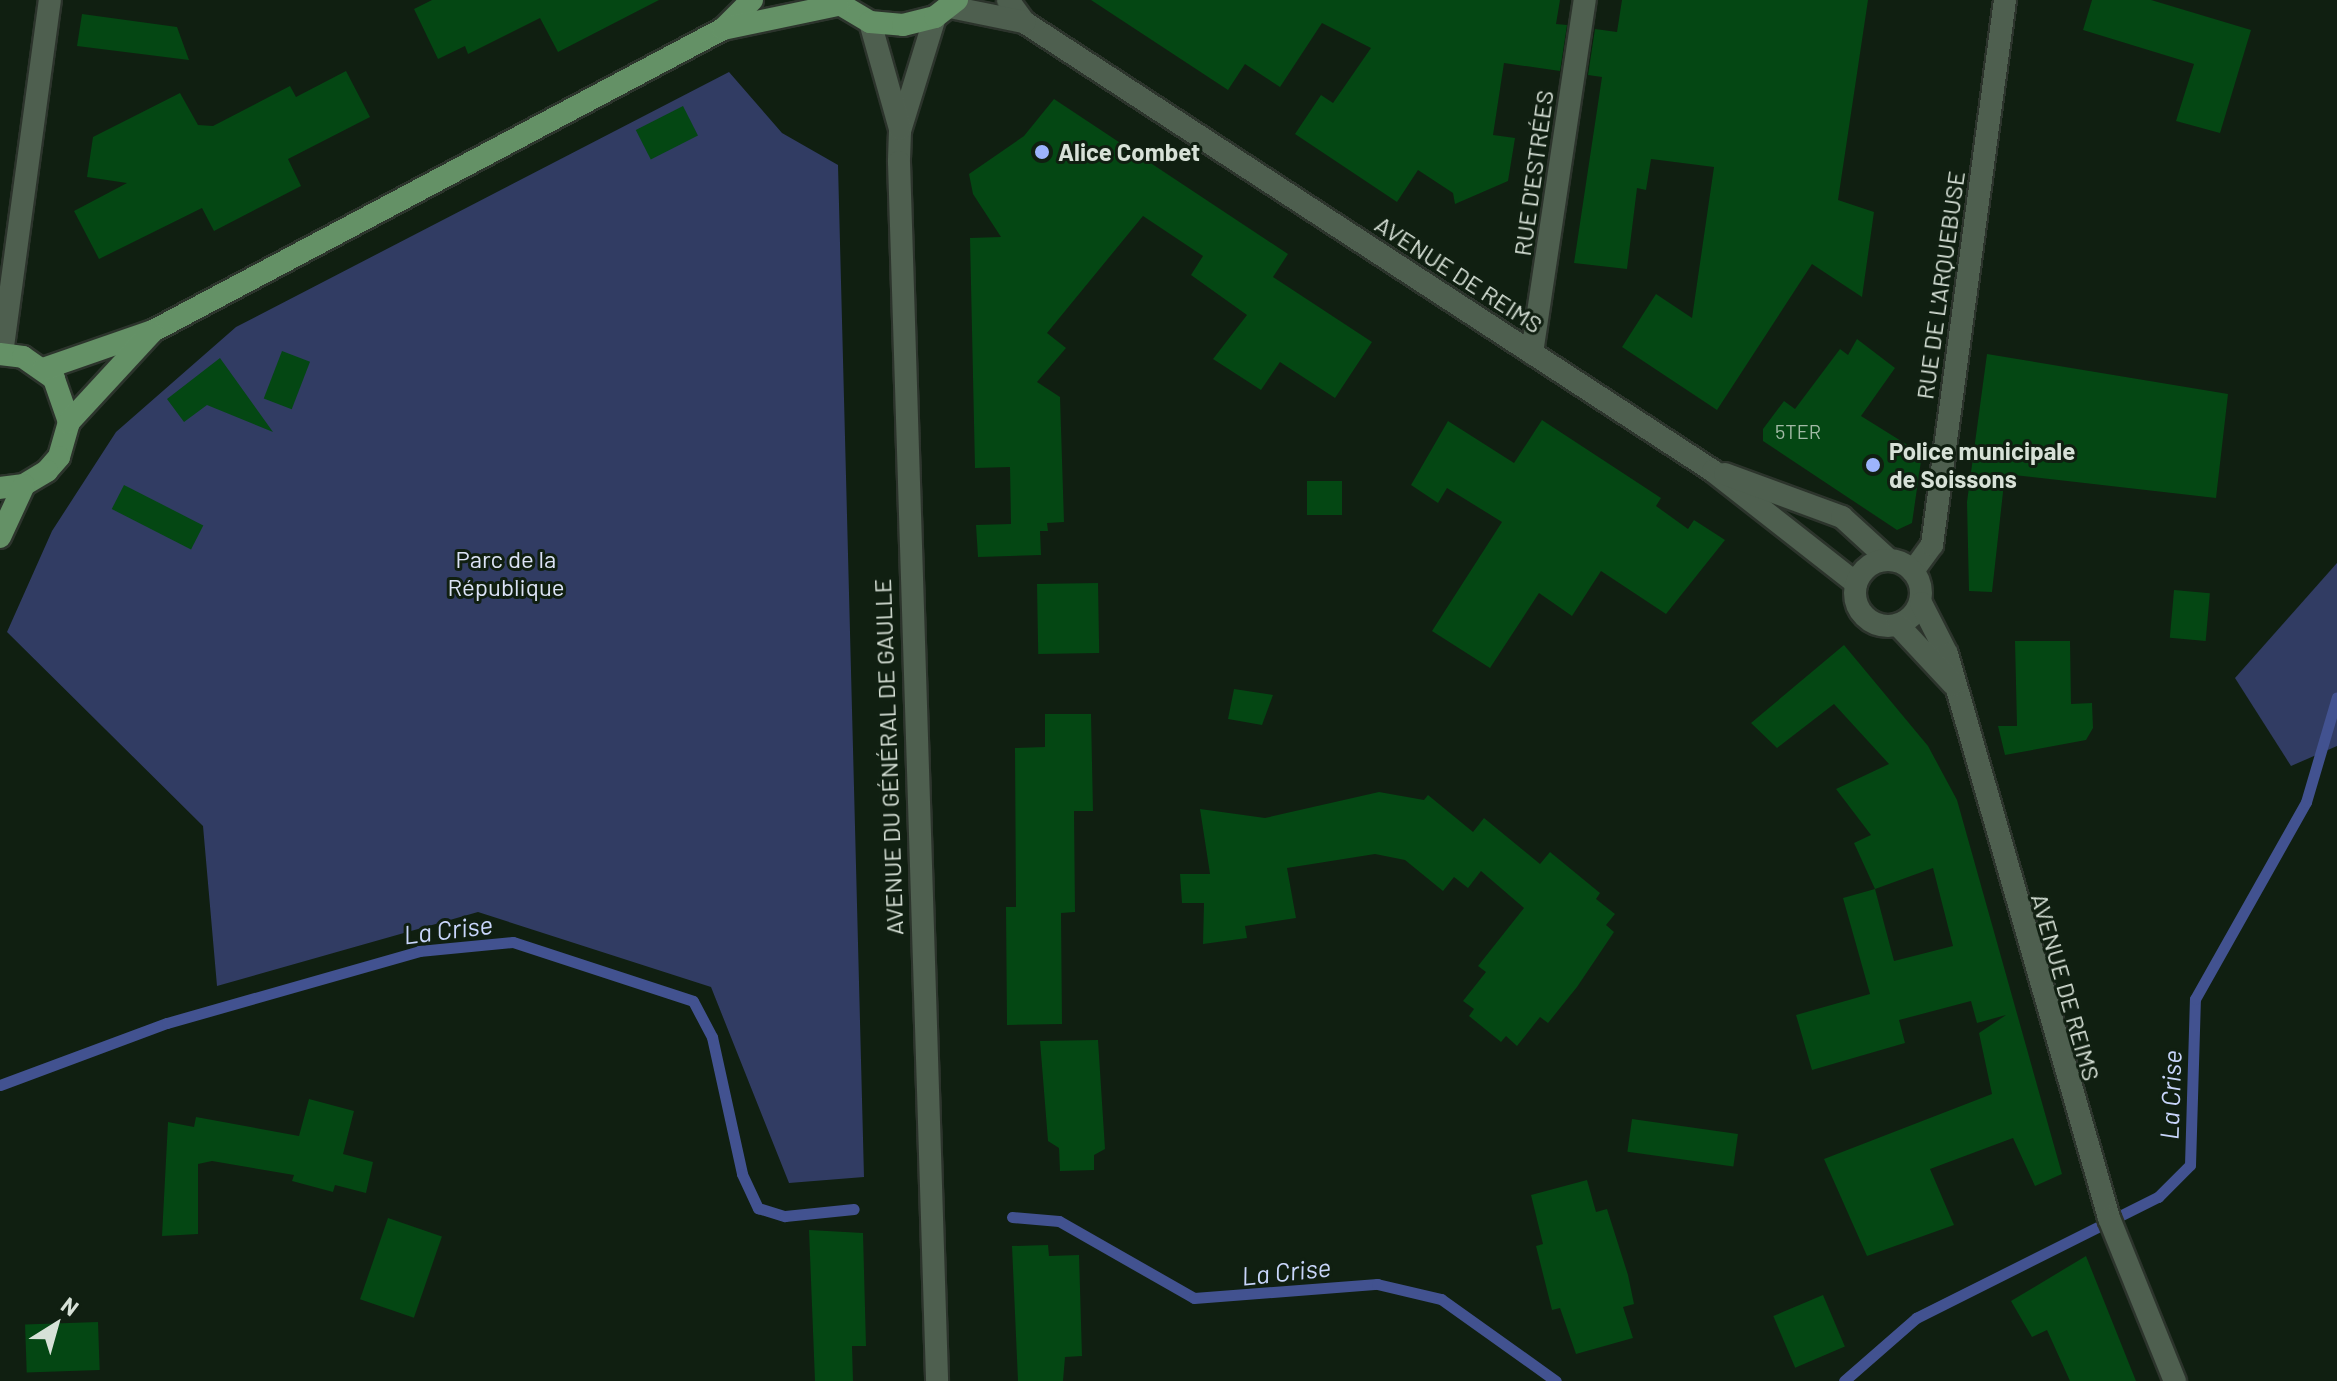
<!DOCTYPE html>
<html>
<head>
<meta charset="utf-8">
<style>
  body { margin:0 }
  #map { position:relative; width:2337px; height:1381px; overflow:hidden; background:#101f11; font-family:Barlow,sans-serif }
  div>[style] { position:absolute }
  .green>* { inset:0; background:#313c63 }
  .stream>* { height:11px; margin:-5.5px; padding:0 5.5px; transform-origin:5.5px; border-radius:5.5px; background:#425290 }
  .building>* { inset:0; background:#044713; transform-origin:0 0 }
  .roads { filter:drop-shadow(2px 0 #2c342c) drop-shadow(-2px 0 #2c342c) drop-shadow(0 2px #2c342c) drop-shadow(0 -2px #2c342c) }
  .minor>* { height:22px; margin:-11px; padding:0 11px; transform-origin:11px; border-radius:11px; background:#4e5f4f }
  .secondary>* { height:22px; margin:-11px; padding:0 11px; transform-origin:11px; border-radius:11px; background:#4e5f4f }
  .secondary>.ring { margin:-11px; padding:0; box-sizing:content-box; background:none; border:22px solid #4e5f4f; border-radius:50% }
  .primary>* { height:22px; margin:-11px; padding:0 11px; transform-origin:11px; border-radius:11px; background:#649166 }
  .dots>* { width:22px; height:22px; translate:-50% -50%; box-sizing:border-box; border:4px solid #101f11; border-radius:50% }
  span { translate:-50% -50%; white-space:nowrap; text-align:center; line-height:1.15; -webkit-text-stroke:6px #101f11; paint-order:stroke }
  .number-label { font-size:20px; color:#a2baa6 }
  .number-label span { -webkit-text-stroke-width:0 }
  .poi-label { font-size:24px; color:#d7e1d7; font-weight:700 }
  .left { translate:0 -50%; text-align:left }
  .street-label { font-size:24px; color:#d7e1d7 }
  .park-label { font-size:24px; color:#dce3f6 }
  .water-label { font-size:26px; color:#c9d6fb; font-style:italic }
  .north { position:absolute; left:16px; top:1285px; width:80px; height:80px; -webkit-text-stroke:6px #101f11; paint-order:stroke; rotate:37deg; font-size:22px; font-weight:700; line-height:32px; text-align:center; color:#d7e1d7 }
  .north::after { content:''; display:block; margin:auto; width:28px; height:36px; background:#d7e1d7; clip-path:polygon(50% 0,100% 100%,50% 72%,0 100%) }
</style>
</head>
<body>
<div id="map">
  <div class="green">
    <div style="clip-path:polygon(729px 72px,782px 133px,838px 165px,864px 1177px,789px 1183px,711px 987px,478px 912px,217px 986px,203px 826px,7px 632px,52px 531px,116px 432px,236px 327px)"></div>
    <div style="clip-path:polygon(2337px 563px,2337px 746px,2291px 766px,2235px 678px)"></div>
  </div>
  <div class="stream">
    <div style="left:0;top:1085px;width:178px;rotate:-20.4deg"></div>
    <div style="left:167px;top:1023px;width:262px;rotate:-15.9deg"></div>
    <div style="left:419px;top:951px;width:94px;rotate:-5.5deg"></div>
    <div style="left:513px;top:942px;width:189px;rotate:18.1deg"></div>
    <div style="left:693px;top:1001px;width:41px;rotate:62.2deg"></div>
    <div style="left:712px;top:1037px;width:140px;rotate:77.6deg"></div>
    <div style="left:742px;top:1174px;width:38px;rotate:65deg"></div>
    <div style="left:758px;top:1208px;width:28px;rotate:17deg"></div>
    <div style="left:785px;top:1216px;width:69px;rotate:-5.8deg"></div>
    <div style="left:1012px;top:1217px;width:47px;rotate:4.9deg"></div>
    <div style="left:1059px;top:1221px;width:155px;rotate:29.7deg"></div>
    <div style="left:1194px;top:1298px;width:184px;rotate:-4.4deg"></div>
    <div style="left:1377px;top:1284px;width:66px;rotate:13.2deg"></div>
    <div style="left:1441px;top:1299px;width:141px;rotate:35.5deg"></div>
    <div style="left:1844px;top:1381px;width:96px;rotate:-41.2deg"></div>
    <div style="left:1916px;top:1318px;width:271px;rotate:-26.6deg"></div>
    <div style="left:2158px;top:1197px;width:45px;rotate:-45deg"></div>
    <div style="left:2190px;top:1165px;width:166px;rotate:-88.3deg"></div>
    <div style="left:2195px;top:999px;width:226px;rotate:-60.6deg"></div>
    <div style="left:2306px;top:802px;width:109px;rotate:-73.6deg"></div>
  </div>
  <div class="building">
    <div style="clip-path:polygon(432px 0,659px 0,558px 52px,540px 18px,468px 54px,465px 46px,438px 59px,414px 9px)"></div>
    <div style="clip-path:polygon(1091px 0,1560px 0,1556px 24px,1567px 25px,1560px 71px,1504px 63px,1493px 135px,1515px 138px,1508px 181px,1455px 204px,1453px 193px,1418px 170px,1397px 202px,1295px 134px,1321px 95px,1333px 103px,1371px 48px,1322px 23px,1280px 87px,1245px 64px,1228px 90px)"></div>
    <div style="clip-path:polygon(1622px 0,1868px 0,1838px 200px,1874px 212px,1862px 297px,1812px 264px,1717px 410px,1622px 347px,1656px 294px,1692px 318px,1714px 167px,1651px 159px,1646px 190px,1637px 188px,1627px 269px,1574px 263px,1602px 77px,1588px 75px,1595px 29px,1617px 32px)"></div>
    <div style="clip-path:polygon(2092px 0,2151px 0,2251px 30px,2220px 133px,2176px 121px,2194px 64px,2083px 30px)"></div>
    <div style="clip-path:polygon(82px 14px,177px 27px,189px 60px,77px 46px)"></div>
    <div style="clip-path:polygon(346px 71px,370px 117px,288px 159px,301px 186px,214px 231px,202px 208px,99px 259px,74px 211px,127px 183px,87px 177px,93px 137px,180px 93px,198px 125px,213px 126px,290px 86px,296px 97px)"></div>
    <div style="clip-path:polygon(1054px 99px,1288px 254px,1273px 277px,1372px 342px,1335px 398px,1280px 362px,1261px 390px,1213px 359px,1247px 315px,1191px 275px,1203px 256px,1143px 216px,1047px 333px,1066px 348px,1037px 382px,1060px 397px,1064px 522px,1047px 523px,1048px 531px,1040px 531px,1041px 555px,978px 557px,976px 525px,1011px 524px,1010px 467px,975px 468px,970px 238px,1001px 237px,973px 194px,969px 174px,1024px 136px)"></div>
    <div style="left:683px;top:106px;width:33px;height:53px;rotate:63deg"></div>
    <div style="clip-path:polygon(1857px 339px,1895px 368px,1861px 416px,1922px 454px,1912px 523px,1897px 530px,1763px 441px,1763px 429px,1784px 401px,1795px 409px,1840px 349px,1848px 355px)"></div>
    <div style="left:282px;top:351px;width:30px;height:51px;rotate:21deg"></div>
    <div style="clip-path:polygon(1987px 354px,2228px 394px,2216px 498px,2005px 474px,1992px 592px,1969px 591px,1967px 502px)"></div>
    <div style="clip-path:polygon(220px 358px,273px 432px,207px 405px,184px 422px,167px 399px)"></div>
    <div style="clip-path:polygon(1542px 420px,1661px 498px,1656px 506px,1688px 529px,1694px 520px,1725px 540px,1666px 614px,1601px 571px,1572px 616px,1539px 593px,1490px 668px,1432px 631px,1502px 522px,1447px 488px,1438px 503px,1411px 485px,1448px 421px,1514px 463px)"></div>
    <div style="left:1307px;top:481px;width:35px;height:34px"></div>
    <div style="left:124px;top:485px;width:89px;height:27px;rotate:27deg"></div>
    <div style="left:1098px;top:583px;width:70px;height:61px;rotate:89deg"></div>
    <div style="left:2174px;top:590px;width:36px;height:48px;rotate:5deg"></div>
    <div style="clip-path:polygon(2015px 641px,2070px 641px,2071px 704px,2092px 703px,2093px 728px,2086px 740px,2005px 755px,1998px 726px,2017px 726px)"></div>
    <div style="clip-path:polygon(evenodd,1844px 645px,1928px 746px,1957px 800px,2062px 1174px,2035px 1186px,2013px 1138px,1930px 1169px,1954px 1225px,1867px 1256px,1824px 1159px,1992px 1094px,1979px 1033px,2006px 1015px,1977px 1023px,1971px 1001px,1899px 1020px,1905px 1043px,1812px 1070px,1796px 1015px,1870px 994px,1843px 898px,1875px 889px,1854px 843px,1871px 835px,1836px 789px,1889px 764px,1834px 704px,1777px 748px,1751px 723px,1844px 645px,1933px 868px,1953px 946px,1894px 961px,1875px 889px,1933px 868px)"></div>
    <div style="clip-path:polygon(1234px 689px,1273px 695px,1262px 725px,1228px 719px)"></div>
    <div style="clip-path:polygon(1045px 714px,1091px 714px,1093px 811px,1074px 811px,1075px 912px,1061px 913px,1062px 1024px,1007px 1025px,1006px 907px,1016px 907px,1015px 748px,1045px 747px)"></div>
    <div style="clip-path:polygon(1379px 792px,1424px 800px,1428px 795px,1473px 832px,1484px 818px,1540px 864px,1550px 852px,1600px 893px,1596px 899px,1615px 914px,1606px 925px,1614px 932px,1577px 987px,1548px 1023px,1540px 1017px,1517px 1046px,1506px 1036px,1501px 1042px,1469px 1016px,1474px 1009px,1463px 1001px,1486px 972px,1478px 966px,1524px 908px,1481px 871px,1468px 888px,1454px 877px,1443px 891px,1405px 860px,1375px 854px,1287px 868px,1296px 918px,1245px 926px,1247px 938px,1203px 944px,1204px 903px,1182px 903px,1180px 874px,1210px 874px,1200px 809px,1265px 818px)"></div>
    <div style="clip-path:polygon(1098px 1040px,1105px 1149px,1094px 1155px,1094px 1170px,1060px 1171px,1059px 1148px,1048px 1141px,1040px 1041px)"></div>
    <div style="clip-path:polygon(309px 1099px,354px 1111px,343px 1154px,373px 1162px,366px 1193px,335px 1185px,333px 1192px,292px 1181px,294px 1175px,212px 1161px,198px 1164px,198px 1234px,162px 1236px,168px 1122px,194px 1127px,196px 1117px,299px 1136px)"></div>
    <div style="left:1632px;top:1119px;width:107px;height:33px;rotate:8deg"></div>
    <div style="clip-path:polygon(1587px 1180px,1596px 1212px,1607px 1209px,1628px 1275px,1634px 1304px,1623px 1307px,1633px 1338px,1576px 1354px,1560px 1308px,1552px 1310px,1536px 1246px,1543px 1244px,1531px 1195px)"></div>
    <div style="left:388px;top:1218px;width:57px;height:86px;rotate:19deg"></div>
    <div style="clip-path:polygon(809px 1230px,863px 1233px,866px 1346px,852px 1346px,853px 1381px,815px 1381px)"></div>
    <div style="clip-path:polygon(1048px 1245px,1049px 1256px,1079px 1255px,1082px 1356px,1065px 1357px,1063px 1381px,1018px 1381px,1012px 1246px)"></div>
    <div style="clip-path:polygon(2086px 1256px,2136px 1381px,2070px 1381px,2047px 1330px,2032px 1337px,2011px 1301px)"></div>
    <div style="left:1823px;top:1295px;width:56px;height:54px;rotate:67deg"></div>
    <div style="left:98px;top:1322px;width:48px;height:73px;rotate:88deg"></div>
  </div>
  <div class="roads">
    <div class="minor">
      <div style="left:935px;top:17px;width:119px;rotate:107.1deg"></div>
      <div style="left:900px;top:131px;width:31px;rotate:92deg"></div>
      <div style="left:899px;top:162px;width:1220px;rotate:88.21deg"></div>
      <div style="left:870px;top:22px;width:111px;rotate:74.3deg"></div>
      <div style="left:1532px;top:353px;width:357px;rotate:-81.5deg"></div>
      <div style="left:2px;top:354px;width:357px;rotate:-82.3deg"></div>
      <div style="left:1913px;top:571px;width:32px;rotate:-54deg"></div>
      <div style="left:1932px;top:545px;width:550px;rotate:-82.37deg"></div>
    </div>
    <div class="secondary">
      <div style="left:1008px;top:0;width:27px;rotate:54deg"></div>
      <div style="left:1024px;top:22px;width:822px;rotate:33.09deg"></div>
      <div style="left:1713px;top:471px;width:182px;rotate:38.1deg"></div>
      <div style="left:950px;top:7px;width:76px;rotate:11.5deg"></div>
      <div style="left:1725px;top:474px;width:125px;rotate:20.2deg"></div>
      <div style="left:1842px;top:517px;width:62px;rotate:42.4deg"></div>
      <div class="ring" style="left:1855px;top:560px;width:44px;height:44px"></div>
      <div style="left:1921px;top:603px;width:57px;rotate:63deg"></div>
      <div style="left:1947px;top:654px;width:587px;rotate:73.97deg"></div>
      <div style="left:2109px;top:1218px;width:176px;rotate:68deg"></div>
      <div style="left:1898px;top:625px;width:81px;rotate:47deg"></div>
    </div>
    <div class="primary">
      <div style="left:833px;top:0;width:43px;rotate:30.7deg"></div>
      <div style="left:870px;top:22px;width:33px;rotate:5deg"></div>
      <div style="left:903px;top:25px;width:33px;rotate:-14deg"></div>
      <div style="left:935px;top:17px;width:28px;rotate:-38deg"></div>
      <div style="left:723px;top:29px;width:41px;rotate:-45deg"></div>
      <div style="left:0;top:354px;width:23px;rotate:7deg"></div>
      <div style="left:23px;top:357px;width:38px;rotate:35deg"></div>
      <div style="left:54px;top:379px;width:46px;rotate:70.8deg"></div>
      <div style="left:69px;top:422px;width:36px;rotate:106deg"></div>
      <div style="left:59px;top:457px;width:18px;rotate:131deg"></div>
      <div style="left:47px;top:471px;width:27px;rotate:149deg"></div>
      <div style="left:24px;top:485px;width:24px;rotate:173deg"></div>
      <div style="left:43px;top:369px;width:116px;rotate:-19.1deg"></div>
      <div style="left:153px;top:331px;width:645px;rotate:-27.92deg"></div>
      <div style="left:723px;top:29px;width:117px;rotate:-11.8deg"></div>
      <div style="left:69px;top:422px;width:122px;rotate:-47.3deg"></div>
      <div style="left:0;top:537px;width:57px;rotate:-65.2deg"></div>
    </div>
  </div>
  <div class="dots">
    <div style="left:1042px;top:152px;background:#9db4fd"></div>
    <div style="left:1873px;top:465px;background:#9db4fd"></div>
  </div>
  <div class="number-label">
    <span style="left:1798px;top:431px">5TER</span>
  </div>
  <div class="poi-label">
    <span class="left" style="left:1058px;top:152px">Alice Combet</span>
    <span class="left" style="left:1889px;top:465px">Police municipale<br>de Soissons</span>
  </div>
  <div class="street-label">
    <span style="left:1533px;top:173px;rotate:-82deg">RUE D'ESTRÉES</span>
    <span style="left:1459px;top:274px;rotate:33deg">AVENUE DE REIMS</span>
    <span style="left:1940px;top:285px;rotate:-82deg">RUE DE L'ARQUEBUSE</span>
    <span style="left:888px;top:757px;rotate:-92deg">AVENUE DU GÉNÉRAL DE GAULLE</span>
    <span style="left:2066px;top:987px;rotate:74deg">AVENUE DE REIMS</span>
  </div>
  <div class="park-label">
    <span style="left:506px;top:573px">Parc de la<br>République</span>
  </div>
  <div class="water-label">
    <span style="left:448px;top:929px;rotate:-7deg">La Crise</span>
    <span style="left:2170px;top:1095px;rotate:-88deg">La Crise</span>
    <span style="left:1286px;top:1271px;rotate:-6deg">La Crise</span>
  </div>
  <div class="north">N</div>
</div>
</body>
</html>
